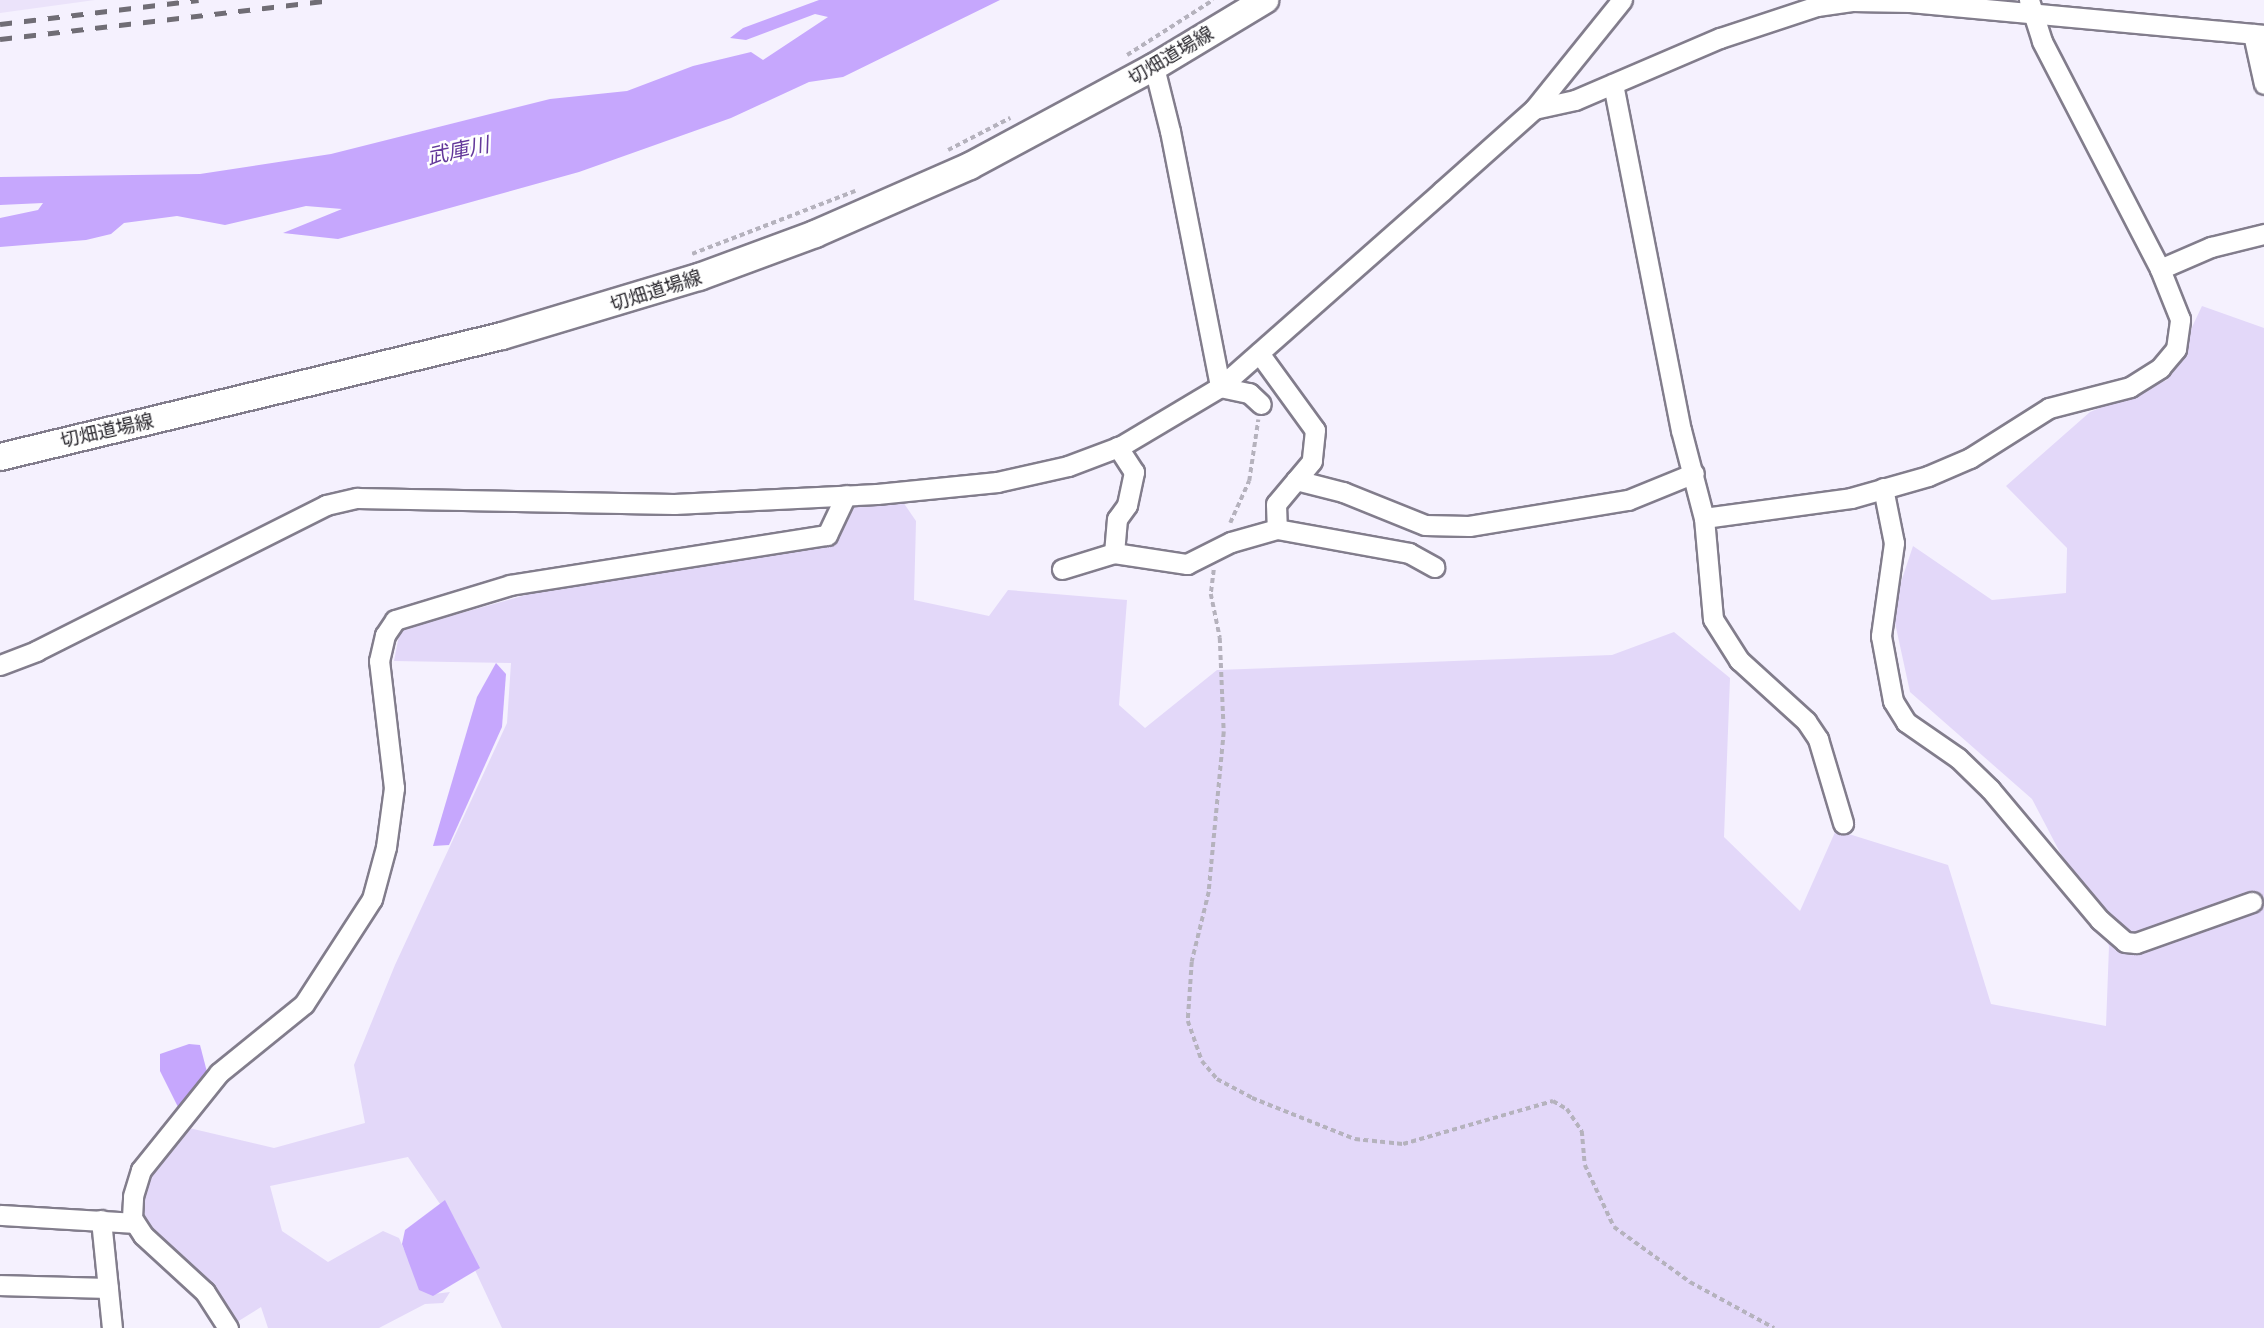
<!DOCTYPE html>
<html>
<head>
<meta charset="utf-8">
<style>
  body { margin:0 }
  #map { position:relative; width:2264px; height:1328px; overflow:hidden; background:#f5f1fe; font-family:Arial,"Noto Sans JP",sans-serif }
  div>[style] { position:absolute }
  .built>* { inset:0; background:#ebe3fa }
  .green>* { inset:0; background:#e3d8f9 }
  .water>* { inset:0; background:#c6a7fd }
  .path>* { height:3.5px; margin-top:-1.75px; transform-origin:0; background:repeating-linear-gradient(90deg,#b5b2bd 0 5px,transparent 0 8.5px) }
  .roads { filter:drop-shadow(2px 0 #827d8c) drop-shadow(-2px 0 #827d8c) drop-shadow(0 2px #827d8c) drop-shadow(0 -2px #827d8c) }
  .minor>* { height:19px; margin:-9.5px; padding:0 9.5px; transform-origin:9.5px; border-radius:9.5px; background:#fff }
  .secondary>* { height:26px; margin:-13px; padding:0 13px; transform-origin:13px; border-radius:13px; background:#fff }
  .rail>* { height:5px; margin-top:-2.5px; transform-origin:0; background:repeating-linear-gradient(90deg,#706d75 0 12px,transparent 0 24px) }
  span { translate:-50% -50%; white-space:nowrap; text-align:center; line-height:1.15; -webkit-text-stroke:5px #fff; paint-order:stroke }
  .street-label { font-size:19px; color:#2a282e }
  .water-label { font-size:21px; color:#63389a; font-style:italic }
</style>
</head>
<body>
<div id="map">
  <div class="built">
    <div style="clip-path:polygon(0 0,95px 0,0 13px)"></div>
  </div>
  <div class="green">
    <div style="clip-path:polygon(2202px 306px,2264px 328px,2264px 1328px,502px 1328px,453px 1223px,408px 1157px,270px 1186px,282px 1231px,328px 1262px,383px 1231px,399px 1238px,421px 1288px,434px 1294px,450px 1292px,443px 1303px,425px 1304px,379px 1328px,268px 1328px,261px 1307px,237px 1322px,143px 1221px,143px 1186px,185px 1127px,274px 1148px,365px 1123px,354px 1065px,395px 965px,507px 723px,511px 663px,394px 661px,400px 630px,555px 587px,830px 542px,854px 505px,903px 502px,916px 521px,914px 600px,989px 616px,1008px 590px,1127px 600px,1119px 705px,1145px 728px,1217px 670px,1612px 655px,1674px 632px,1730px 678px,1724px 837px,1800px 911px,1836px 830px,1948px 865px,1991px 1004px,2106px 1026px,2109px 946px,2032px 799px,1910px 692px,1892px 609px,1913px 546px,1992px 600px,2066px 593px,2067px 548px,2006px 486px,2090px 412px,2167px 380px)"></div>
  </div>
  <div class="water">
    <div style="clip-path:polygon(819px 0,1000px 0,843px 77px,809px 82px,731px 118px,579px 172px,338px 239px,283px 233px,342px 209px,306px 206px,225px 225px,177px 216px,124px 223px,111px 234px,86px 240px,0 247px,0 218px,38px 210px,43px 203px,0 205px,0 177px,200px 174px,331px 154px,550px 99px,627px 91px,693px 66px,751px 52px,763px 60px,828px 17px,815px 14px,746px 40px,730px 38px,743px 28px)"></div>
    <div style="clip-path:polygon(496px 663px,506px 674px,502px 727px,449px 845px,433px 846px,477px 697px)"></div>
    <div style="clip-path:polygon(189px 1044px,200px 1045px,207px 1072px,179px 1109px,160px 1071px,160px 1054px)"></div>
    <div style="clip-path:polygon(445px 1200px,480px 1268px,433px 1296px,419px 1290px,402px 1244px,405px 1230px)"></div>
  </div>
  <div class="path">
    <div style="left:1127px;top:55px;width:102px;rotate:-32.6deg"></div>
    <div style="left:948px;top:150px;width:70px;rotate:-27.3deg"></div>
    <div style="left:692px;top:254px;width:175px;rotate:-21.1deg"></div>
    <div style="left:1230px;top:523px;width:46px;rotate:-65.7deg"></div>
    <div style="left:1249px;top:481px;width:62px;rotate:-81.6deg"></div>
    <div style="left:1214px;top:570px;width:24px;rotate:97deg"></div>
    <div style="left:1211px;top:594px;width:45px;rotate:78.4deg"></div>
    <div style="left:1220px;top:638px;width:94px;rotate:87.6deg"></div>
    <div style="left:1224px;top:732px;width:161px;rotate:95.4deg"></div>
    <div style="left:1209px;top:892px;width:72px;rotate:103.7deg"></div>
    <div style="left:1192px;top:962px;width:59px;rotate:93.9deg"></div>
    <div style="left:1188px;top:1021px;width:42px;rotate:70.7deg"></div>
    <div style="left:1202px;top:1061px;width:23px;rotate:50deg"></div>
    <div style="left:1217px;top:1079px;width:40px;rotate:28deg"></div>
    <div style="left:1252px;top:1098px;width:111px;rotate:21.7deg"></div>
    <div style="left:1355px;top:1139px;width:48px;rotate:5.9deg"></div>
    <div style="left:1403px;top:1144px;width:156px;rotate:-16deg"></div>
    <div style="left:1553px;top:1101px;width:16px;rotate:30deg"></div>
    <div style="left:1567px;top:1109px;width:27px;rotate:56deg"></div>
    <div style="left:1582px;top:1131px;width:34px;rotate:85deg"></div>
    <div style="left:1585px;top:1165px;width:68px;rotate:64.9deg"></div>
    <div style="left:1614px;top:1227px;width:94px;rotate:35.9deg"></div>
    <div style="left:1690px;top:1282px;width:96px;rotate:28.7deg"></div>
  </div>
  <div class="roads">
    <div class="minor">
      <div style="left:2253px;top:34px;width:51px;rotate:77.6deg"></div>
      <div style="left:1154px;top:67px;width:66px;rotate:76deg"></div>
      <div style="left:1170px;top:131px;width:261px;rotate:78.9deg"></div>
      <div style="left:1220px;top:387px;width:30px;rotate:12deg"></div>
      <div style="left:1249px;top:393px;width:16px;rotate:43deg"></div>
      <div style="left:1613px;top:84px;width:353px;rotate:78.9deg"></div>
      <div style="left:1681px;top:430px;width:91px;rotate:75.4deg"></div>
      <div style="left:1704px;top:518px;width:101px;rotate:84.9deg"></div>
      <div style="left:1713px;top:619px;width:49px;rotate:57.6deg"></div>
      <div style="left:1739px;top:660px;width:91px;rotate:42.3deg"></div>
      <div style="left:1806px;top:721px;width:22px;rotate:56deg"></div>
      <div style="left:1818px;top:739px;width:88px;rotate:73.4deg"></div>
      <div style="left:1534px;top:109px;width:42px;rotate:-12.4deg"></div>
      <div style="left:1575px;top:100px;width:158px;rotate:-23.2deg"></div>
      <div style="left:1720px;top:38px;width:102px;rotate:-18.3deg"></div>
      <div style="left:1817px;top:6px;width:35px;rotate:-8deg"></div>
      <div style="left:1852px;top:1px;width:58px;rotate:1deg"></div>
      <div style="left:1910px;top:2px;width:356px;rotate:5.3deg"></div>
      <div style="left:2160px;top:269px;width:56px;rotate:-23.3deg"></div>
      <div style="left:2211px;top:247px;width:55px;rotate:-13.8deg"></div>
      <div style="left:1259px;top:353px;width:95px;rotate:54deg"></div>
      <div style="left:1315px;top:430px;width:31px;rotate:96deg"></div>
      <div style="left:1312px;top:461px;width:56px;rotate:129.9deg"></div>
      <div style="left:1276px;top:504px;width:25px;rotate:88deg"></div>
      <div style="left:1277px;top:529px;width:134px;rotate:10.3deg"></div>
      <div style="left:1409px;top:553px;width:29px;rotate:29deg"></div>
      <div style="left:1296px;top:480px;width:49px;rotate:14.3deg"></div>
      <div style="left:1343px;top:492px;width:88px;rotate:21.9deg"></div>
      <div style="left:1425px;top:525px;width:44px;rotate:1.3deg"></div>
      <div style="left:1469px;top:526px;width:161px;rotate:-9.3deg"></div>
      <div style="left:1628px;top:500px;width:71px;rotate:-22.2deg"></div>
      <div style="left:1883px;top:488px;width:56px;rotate:78.7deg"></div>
      <div style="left:1894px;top:543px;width:94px;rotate:98deg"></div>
      <div style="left:1881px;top:636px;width:66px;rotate:79.5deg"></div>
      <div style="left:1893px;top:701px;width:25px;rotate:58deg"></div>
      <div style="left:1906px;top:722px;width:63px;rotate:34.7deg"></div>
      <div style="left:1958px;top:758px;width:45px;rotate:44.1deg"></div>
      <div style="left:1990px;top:789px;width:171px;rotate:50deg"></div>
      <div style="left:2100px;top:920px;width:33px;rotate:41deg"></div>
      <div style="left:2125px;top:942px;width:11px;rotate:5deg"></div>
      <div style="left:2136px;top:943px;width:123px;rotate:-19.5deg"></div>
      <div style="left:1704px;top:518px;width:148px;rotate:-7.7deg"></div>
      <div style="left:1851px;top:498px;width:80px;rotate:-15.9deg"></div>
      <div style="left:1928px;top:476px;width:46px;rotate:-23.2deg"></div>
      <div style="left:1970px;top:458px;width:93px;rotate:-32.3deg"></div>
      <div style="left:2049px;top:408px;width:84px;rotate:-14.5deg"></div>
      <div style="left:2130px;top:387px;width:36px;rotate:-32deg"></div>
      <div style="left:2160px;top:368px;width:25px;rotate:-50deg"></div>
      <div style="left:2176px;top:349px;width:30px;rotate:-82deg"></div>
      <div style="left:2180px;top:319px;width:54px;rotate:-111.8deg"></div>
      <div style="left:2160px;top:269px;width:257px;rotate:-117.4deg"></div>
      <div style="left:2042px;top:41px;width:43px;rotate:-107.6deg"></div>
      <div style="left:1114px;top:553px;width:34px;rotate:-85deg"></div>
      <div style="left:1117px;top:519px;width:17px;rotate:-54deg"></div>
      <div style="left:1127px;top:505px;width:34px;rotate:-78deg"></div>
      <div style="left:1134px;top:472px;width:30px;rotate:-123deg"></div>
      <div style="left:1062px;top:569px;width:54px;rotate:-17.1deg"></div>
      <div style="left:1114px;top:553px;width:74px;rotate:8.6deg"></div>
      <div style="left:1187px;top:564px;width:49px;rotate:-26.6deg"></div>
      <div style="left:1231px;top:542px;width:48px;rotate:-15.8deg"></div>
      <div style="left:0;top:665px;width:39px;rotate:-21deg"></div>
      <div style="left:36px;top:651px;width:325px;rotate:-26.7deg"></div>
      <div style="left:326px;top:505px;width:32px;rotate:-13deg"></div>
      <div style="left:357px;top:498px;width:317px;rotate:1.1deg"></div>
      <div style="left:674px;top:504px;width:203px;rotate:-2.8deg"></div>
      <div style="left:877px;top:494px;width:121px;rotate:-5.7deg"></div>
      <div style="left:997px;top:482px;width:73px;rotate:-12.7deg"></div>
      <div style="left:1068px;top:466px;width:57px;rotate:-20.7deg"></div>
      <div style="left:1121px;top:446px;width:115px;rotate:-30.8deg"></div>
      <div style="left:1220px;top:387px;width:296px;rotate:-41.4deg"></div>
      <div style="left:1442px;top:191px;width:123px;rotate:-41.7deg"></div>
      <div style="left:1534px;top:109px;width:140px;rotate:-51.1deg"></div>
      <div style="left:0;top:1215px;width:135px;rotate:3.4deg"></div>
      <div style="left:101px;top:1220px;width:109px;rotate:84.2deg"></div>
      <div style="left:0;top:1285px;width:108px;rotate:1.6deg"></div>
      <div style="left:228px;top:1328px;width:43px;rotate:-122.6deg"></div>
      <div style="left:205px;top:1292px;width:84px;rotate:-137.4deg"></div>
      <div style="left:143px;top:1235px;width:20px;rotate:-123deg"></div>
      <div style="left:132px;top:1218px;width:22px;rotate:-87deg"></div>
      <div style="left:133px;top:1196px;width:27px;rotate:-73deg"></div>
      <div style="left:141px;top:1170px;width:124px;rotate:-51.2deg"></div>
      <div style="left:219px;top:1073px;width:109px;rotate:-39.1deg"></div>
      <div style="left:304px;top:1004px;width:125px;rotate:-57.1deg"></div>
      <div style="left:372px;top:899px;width:54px;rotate:-74.9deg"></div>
      <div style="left:386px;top:847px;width:60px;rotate:-82.3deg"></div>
      <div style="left:394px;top:788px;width:128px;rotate:-96.7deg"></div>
      <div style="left:379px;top:661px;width:27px;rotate:-77deg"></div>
      <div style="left:385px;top:635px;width:18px;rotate:-56deg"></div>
      <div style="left:395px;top:620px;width:120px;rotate:-16.9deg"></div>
      <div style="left:510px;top:585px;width:321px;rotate:-9deg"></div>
      <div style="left:827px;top:535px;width:44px;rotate:-64.6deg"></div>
    </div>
    <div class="secondary">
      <div style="left:0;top:457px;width:516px;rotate:-13.55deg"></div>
      <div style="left:502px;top:336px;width:206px;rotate:-16.7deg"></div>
      <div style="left:699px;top:277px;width:124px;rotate:-20.3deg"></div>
      <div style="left:815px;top:234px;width:169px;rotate:-23.7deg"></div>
      <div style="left:970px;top:166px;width:209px;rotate:-28.3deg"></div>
      <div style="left:1154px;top:67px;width:130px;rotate:-31.1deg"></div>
    </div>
  </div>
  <div class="rail">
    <div style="left:0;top:24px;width:200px;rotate:-6.9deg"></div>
    <div style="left:0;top:39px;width:332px;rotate:-6.7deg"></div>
  </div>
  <div class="street-label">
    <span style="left:1171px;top:56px;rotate:-31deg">切畑道場線</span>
    <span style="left:656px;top:291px;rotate:-18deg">切畑道場線</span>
    <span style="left:107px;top:431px;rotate:-13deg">切畑道場線</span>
  </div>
  <div class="water-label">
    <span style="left:458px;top:151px;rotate:-12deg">武庫川</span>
  </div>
</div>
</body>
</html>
